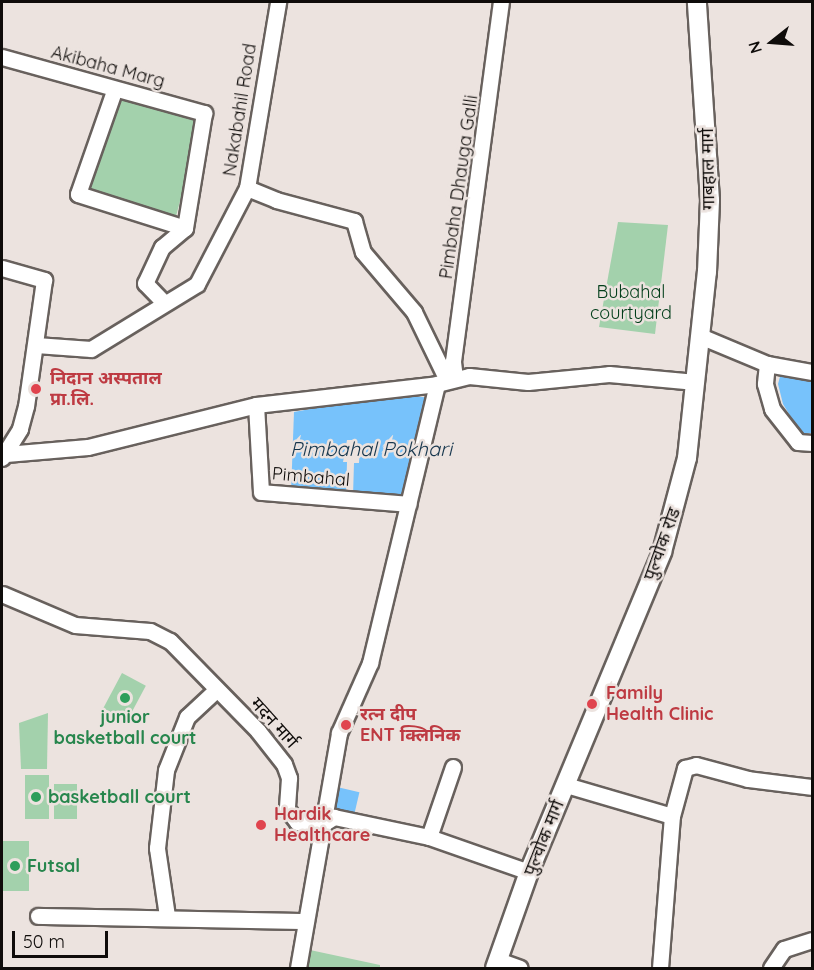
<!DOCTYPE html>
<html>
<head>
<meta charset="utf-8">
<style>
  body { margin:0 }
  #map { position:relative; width:814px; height:970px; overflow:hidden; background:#ece3df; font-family:Quicksand,"Noto Sans Devanagari",sans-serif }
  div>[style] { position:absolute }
  .green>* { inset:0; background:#a3d1ac; transform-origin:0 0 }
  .water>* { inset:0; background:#77c2fb; transform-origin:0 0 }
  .pier>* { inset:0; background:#ece3df }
  .roads { filter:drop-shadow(2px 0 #68615d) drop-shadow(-2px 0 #68615d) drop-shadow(0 2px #68615d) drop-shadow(0 -2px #68615d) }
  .minor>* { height:15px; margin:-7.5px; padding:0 7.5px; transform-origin:7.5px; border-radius:7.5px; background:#fff }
  .major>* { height:18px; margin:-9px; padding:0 9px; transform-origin:9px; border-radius:9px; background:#fff }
  .dots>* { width:16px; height:16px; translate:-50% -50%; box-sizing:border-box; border:3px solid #ece3df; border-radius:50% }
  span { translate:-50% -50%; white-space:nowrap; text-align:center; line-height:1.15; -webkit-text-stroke:5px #ece3df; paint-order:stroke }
  .street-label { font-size:18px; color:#0f0c0a }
  .park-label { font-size:18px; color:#023e1a }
  .health-label { font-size:18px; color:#be3a42; font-weight:700 }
  .left { translate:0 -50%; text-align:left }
  .leisure-label { font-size:18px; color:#27864d; font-weight:700 }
  .water-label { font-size:20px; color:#17374e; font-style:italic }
  .frame { position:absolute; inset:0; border:3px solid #0f0c0a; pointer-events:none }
  .north { position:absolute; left:742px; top:12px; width:60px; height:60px; -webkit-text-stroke:4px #ece3df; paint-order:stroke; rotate:253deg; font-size:16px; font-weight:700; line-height:24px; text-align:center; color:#0f0c0a }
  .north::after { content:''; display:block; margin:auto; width:21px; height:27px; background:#0f0c0a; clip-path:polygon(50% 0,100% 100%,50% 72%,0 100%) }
  .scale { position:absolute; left:12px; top:931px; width:96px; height:27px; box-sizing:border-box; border:3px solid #0f0c0a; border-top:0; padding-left:8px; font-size:18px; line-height:21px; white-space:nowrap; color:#0f0c0a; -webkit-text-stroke:4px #ece3df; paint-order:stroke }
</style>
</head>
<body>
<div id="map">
  <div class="green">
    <div style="left:107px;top:95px;width:98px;height:101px;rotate:15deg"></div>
    <div style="clip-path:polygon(618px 222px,668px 225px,655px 334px,599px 327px)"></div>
    <div style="left:122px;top:673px;width:27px;height:40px;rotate:28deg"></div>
    <div style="clip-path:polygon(48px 713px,47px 769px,21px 769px,19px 723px)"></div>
    <div style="left:25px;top:775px;width:24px;height:44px"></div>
    <div style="left:54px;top:784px;width:23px;height:35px"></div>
    <div style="left:2px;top:841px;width:27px;height:50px"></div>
    <div style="clip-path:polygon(310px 950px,380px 965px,380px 968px,307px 968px)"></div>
  </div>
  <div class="water">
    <div style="clip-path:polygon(782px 369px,812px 375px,812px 433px,801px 434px,783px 404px,778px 384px)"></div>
    <div style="clip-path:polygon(412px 396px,432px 398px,408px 499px,291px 493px,294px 412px,365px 399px)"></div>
    <div style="left:337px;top:787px;width:23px;height:23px;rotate:13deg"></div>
  </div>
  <div class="pier">
    <div style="clip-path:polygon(347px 440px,356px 440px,356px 447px,360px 447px,359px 463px,354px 463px,353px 496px,346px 495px,347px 462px,343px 462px)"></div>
  </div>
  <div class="roads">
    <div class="minor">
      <div style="left:2px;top:57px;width:210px;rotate:15.5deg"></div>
      <div style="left:204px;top:113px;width:117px;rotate:99.4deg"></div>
      <div style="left:185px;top:228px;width:30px;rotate:140deg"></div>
      <div style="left:162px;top:247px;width:40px;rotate:115deg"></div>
      <div style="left:145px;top:283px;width:28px;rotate:46deg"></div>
      <div style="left:114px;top:91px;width:109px;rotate:109.3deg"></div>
      <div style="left:78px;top:194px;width:112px;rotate:17.6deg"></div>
      <div style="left:247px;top:188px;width:31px;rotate:22deg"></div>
      <div style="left:276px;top:200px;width:81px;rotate:15.1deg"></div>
      <div style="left:354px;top:221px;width:32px;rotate:74deg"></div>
      <div style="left:363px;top:252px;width:79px;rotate:49.6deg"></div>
      <div style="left:414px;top:312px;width:76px;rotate:64.1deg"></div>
      <div style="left:2px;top:268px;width:44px;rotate:15.9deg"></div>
      <div style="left:44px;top:280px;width:127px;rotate:98.1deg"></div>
      <div style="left:26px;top:406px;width:24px;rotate:105deg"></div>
      <div style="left:20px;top:429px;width:34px;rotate:122deg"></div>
      <div style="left:700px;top:336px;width:73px;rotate:22.7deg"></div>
      <div style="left:767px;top:364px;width:46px;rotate:10.1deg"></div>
      <div style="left:36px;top:345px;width:55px;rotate:4.2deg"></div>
      <div style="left:91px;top:349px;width:124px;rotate:-31.5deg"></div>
      <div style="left:197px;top:284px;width:108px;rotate:-62.5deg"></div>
      <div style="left:247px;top:188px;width:189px;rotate:-80.5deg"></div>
      <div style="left:767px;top:364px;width:20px;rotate:96deg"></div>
      <div style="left:765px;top:384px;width:26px;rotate:74deg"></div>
      <div style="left:772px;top:409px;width:42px;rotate:51.8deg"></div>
      <div style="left:798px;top:442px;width:14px;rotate:4deg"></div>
      <div style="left:455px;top:378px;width:17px;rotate:-97deg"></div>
      <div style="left:453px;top:361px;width:362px;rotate:-82.4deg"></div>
      <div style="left:256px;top:405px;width:87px;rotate:86.7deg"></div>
      <div style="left:261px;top:492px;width:148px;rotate:4.6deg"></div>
      <div style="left:6px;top:454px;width:82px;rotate:-4.9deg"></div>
      <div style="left:88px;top:447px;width:173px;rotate:-14deg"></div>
      <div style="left:256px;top:405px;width:182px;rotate:-6.6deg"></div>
      <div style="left:437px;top:384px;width:33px;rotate:-14deg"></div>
      <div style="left:469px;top:376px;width:59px;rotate:5.8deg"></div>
      <div style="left:528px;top:382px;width:81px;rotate:-5.6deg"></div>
      <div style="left:609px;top:374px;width:87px;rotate:5.3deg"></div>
      <div style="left:2px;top:594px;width:79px;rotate:23deg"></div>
      <div style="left:75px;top:625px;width:75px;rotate:4.6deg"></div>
      <div style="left:150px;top:631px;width:22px;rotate:27deg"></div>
      <div style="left:170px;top:641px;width:126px;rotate:45.6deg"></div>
      <div style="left:258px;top:731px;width:42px;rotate:51.8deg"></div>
      <div style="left:284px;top:764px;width:15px;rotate:70deg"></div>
      <div style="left:289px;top:778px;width:31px;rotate:94deg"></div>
      <div style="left:287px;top:809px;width:16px;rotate:52deg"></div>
      <div style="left:297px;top:822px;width:23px;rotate:10deg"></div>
      <div style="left:320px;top:826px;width:17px;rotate:-33deg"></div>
      <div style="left:334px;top:817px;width:97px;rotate:11.9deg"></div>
      <div style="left:429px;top:837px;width:106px;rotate:19.3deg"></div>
      <div style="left:566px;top:785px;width:110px;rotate:16.3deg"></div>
      <div style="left:429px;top:837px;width:74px;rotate:-71.1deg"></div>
      <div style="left:38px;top:916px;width:268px;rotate:1.1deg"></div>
      <div style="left:167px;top:916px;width:69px;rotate:-98.4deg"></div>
      <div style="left:157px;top:848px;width:79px;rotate:-83.4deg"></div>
      <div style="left:166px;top:770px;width:57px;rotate:-68.4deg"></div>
      <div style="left:187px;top:717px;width:40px;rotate:-43deg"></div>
      <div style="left:498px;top:960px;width:23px;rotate:20deg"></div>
      <div style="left:298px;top:968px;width:239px;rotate:-80.1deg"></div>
      <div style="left:339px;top:733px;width:77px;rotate:-66.1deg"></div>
      <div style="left:370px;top:663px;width:287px;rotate:-76.5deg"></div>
      <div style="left:660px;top:968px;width:152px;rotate:-85.5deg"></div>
      <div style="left:672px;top:816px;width:50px;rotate:-74.8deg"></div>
      <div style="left:685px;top:768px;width:11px;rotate:-15deg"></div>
      <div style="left:696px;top:765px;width:54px;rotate:15.1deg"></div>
      <div style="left:748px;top:779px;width:64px;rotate:7.1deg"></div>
      <div style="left:771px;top:968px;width:23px;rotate:-56deg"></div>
      <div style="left:784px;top:949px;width:29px;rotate:-18deg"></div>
    </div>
    <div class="major">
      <div style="left:495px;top:968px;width:102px;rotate:-70.5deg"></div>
      <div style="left:529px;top:872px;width:347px;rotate:-67.4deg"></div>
      <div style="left:662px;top:552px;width:97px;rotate:-75.1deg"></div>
      <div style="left:687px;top:458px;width:187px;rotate:-83.9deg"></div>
      <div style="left:707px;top:272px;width:72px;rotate:-87.6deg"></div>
      <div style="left:710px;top:200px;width:198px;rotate:-93.8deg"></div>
    </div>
  </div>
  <div class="dots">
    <div style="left:36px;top:389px;background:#e0444e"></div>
    <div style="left:125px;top:698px;background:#2e9e5b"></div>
    <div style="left:592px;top:704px;background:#e0444e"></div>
    <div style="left:346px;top:725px;background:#e0444e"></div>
    <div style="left:36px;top:797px;background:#2e9e5b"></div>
    <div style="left:261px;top:825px;background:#e0444e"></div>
    <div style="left:15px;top:866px;background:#2e9e5b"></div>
  </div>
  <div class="street-label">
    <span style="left:108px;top:67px;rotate:15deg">Akibaha Marg</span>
    <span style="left:240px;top:110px;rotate:-81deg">Nakabahil Road</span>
    <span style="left:708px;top:169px;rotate:-91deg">गाबहाल मार्ग</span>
    <span style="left:459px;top:187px;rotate:-82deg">Pimbaha Dhauga Galli</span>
    <span style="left:311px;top:477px;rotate:5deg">Pimbahal</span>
    <span style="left:662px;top:544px;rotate:-70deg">पुल्चोक रोड</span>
    <span style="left:274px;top:723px;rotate:48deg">मदन मार्ग</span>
    <span style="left:544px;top:838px;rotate:-68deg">पुल्चोक मार्ग</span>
  </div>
  <div class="park-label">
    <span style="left:631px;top:303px">Bubahal<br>courtyard</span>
  </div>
  <div class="health-label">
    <span class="left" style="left:50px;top:389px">निदान अस्पताल<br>प्रा.लि.</span>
    <span class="left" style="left:606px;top:704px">Family<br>Health Clinic</span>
    <span class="left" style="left:360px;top:725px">रत्न दीप<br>ENT क्लिनिक</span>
    <span class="left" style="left:274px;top:825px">Hardik<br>Healthcare</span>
  </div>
  <div class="leisure-label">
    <span style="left:125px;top:728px">junior<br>basketball court</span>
    <span class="left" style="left:48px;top:797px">basketball court</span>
    <span class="left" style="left:27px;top:866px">Futsal</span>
  </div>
  <div class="water-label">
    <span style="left:371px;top:448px">Pimbahal Pokhari</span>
  </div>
  <div class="frame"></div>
  <div class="north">N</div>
  <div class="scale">50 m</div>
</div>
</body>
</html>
